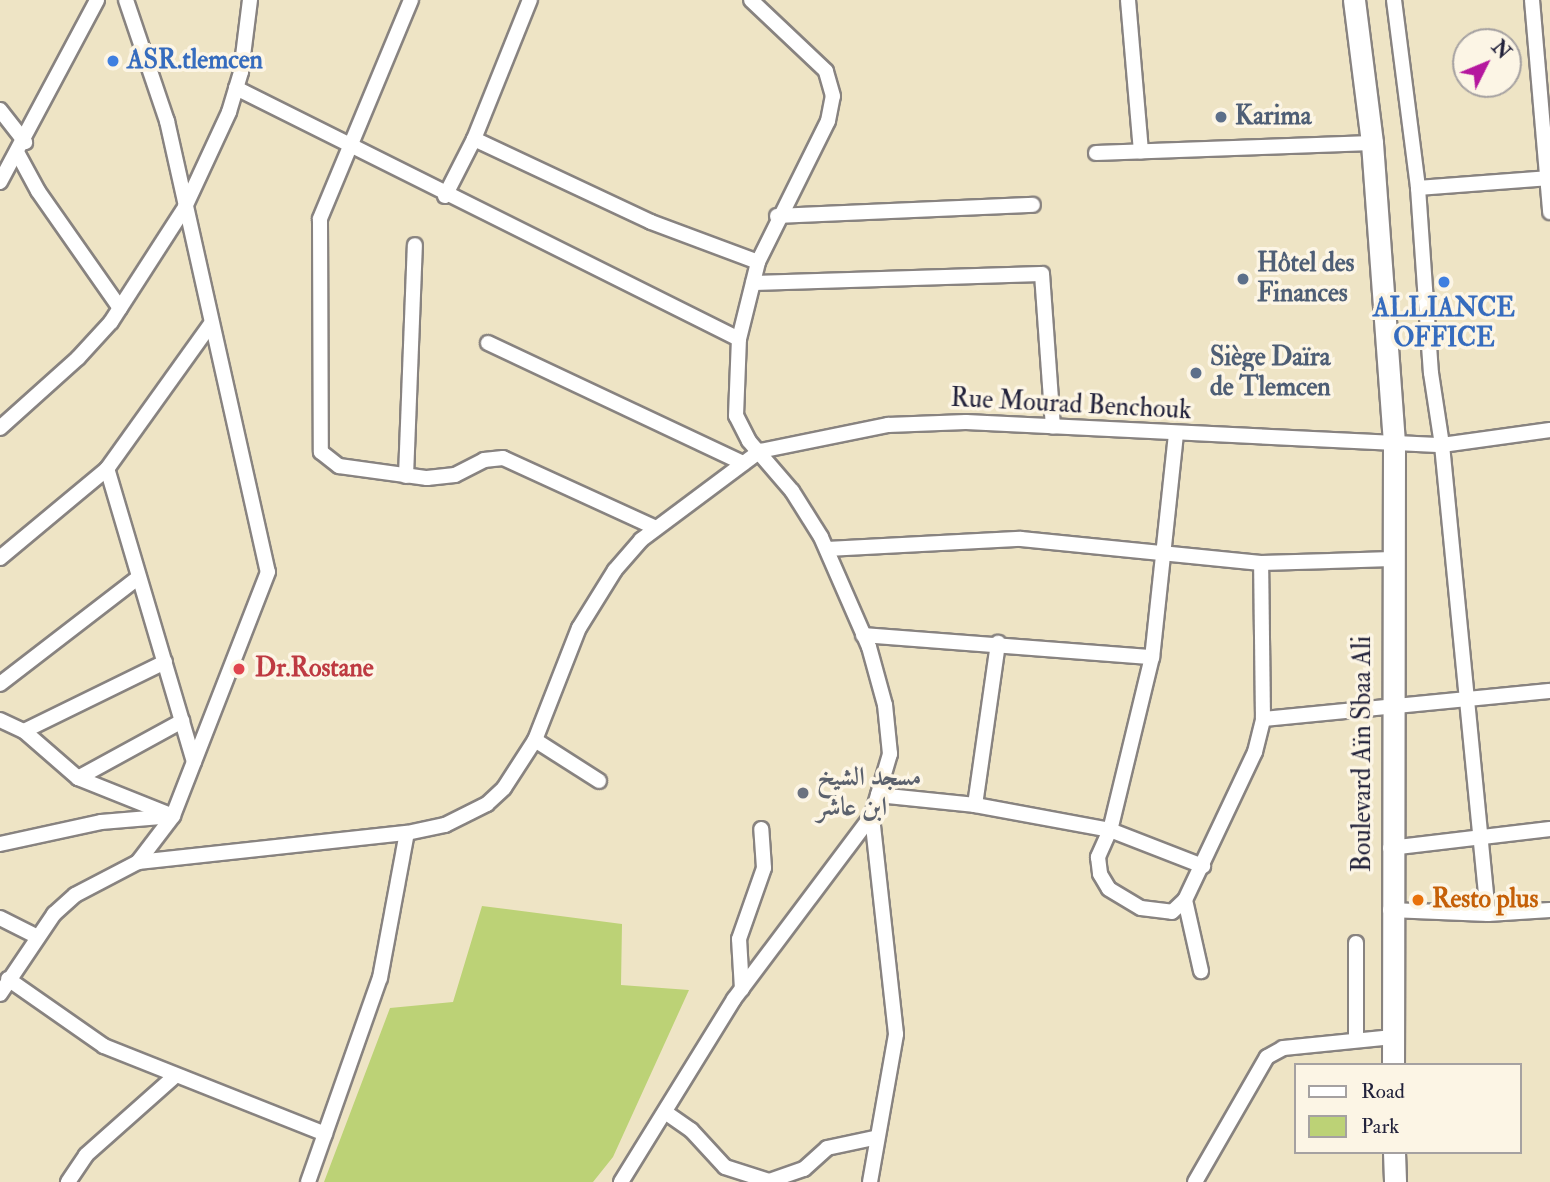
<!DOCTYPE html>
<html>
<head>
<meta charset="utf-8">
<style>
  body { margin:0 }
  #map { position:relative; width:1550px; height:1182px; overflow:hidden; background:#eee4c5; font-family:"IM FELL Double Pica",Amiri,serif }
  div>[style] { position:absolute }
  .green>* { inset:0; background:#bcd276 }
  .roads { filter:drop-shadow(2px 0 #888380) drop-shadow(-2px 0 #888380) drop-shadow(0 2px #888380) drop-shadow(0 -2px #888380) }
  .street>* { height:14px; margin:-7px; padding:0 7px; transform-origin:7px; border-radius:7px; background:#fff }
  .secondary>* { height:21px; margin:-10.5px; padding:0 10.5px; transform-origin:10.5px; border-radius:10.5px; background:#fff }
  .dots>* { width:19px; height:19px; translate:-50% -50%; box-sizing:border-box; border:4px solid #fcf5e5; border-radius:50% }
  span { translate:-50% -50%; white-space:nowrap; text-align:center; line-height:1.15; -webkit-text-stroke:7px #fcf5e5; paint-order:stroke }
  .shop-label { font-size:26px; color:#366cbe; font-weight:700 }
  .left { translate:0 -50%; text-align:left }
  .service-label { font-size:26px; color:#4e5e75; font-weight:700 }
  .street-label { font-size:26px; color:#22223b }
  .health-label { font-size:26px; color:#be3a42; font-weight:700 }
  .worship-label { font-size:26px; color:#5b616d; font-weight:700 }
  .food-label { font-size:26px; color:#c56008; font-weight:700 }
  .legend { position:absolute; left:1294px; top:1063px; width:228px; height:91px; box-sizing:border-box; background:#fcf5e5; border:2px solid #a5a1a1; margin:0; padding:9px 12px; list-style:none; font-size:21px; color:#22223b }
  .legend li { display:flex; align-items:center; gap:14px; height:35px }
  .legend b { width:35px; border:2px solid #a5a1a1 }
  .north { position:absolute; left:1452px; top:28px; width:70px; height:70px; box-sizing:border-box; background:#fcf5e5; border:2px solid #a5a1a1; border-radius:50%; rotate:47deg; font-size:19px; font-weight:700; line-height:28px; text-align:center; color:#22223b }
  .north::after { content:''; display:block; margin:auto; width:24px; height:32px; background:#b5179e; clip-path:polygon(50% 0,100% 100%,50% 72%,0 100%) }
</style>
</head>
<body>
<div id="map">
  <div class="green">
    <div style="clip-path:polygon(482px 906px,622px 924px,621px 985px,689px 990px,613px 1157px,593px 1182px,324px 1182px,390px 1008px,453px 1002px)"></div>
  </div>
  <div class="roads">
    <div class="street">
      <div style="left:126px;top:0;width:128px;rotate:71.3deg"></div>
      <div style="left:167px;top:121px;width:462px;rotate:77.4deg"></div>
      <div style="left:268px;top:572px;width:262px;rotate:111.3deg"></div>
      <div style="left:173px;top:816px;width:58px;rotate:127.3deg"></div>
      <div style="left:411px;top:0;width:237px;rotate:112.6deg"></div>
      <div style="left:320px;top:219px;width:233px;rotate:89.8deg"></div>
      <div style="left:321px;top:452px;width:23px;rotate:38deg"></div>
      <div style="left:339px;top:466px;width:89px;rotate:7.8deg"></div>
      <div style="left:427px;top:478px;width:28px;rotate:-6deg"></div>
      <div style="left:455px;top:475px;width:33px;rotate:-27deg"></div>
      <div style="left:484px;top:460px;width:19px;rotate:-6deg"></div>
      <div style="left:503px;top:458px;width:168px;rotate:24.6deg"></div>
      <div style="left:1128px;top:0;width:152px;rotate:85.1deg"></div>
      <div style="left:1394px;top:0;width:190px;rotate:82.7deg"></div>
      <div style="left:1418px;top:188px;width:185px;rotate:86deg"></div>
      <div style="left:1431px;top:373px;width:73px;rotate:81.3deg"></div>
      <div style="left:1442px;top:445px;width:471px;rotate:84.4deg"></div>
      <div style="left:1532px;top:0;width:213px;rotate:85.1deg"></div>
      <div style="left:236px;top:88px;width:562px;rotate:26.52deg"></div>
      <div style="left:0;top:110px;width:41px;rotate:52deg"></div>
      <div style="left:474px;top:139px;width:195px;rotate:25.1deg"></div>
      <div style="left:651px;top:222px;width:114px;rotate:20.5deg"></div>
      <div style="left:1096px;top:153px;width:276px;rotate:-2.1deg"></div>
      <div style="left:18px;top:154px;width:42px;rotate:61.6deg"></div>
      <div style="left:38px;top:191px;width:143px;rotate:55deg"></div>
      <div style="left:0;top:182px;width:206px;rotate:-61.9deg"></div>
      <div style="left:1418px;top:188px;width:132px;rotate:-4.3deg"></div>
      <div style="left:445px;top:196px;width:64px;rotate:-63deg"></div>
      <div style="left:474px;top:139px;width:150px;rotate:-68.1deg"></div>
      <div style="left:777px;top:216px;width:256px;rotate:-2.5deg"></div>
      <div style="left:753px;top:283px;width:289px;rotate:-1.8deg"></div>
      <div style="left:1042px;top:274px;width:153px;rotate:85.9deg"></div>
      <div style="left:488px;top:343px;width:282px;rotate:25.2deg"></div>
      <div style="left:0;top:428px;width:105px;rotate:-41.9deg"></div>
      <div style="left:78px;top:358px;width:49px;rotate:-47.5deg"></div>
      <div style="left:111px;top:322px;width:137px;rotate:-57.2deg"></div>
      <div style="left:185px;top:207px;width:105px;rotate:-65.1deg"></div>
      <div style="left:229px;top:112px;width:42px;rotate:-73.3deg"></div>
      <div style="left:241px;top:72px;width:73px;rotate:-82.9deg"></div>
      <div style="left:1176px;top:434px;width:224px;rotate:96.1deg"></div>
      <div style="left:1152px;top:657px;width:178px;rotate:103.6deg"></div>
      <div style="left:1110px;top:830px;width:30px;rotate:114deg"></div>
      <div style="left:1098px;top:857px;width:17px;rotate:83deg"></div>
      <div style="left:1100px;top:874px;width:17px;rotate:59deg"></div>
      <div style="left:1109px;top:889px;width:37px;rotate:31deg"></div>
      <div style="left:1141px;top:908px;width:31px;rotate:7deg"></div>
      <div style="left:1172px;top:912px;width:18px;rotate:-43deg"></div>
      <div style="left:1185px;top:900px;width:164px;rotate:-64.7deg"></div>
      <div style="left:1255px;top:752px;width:34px;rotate:-76deg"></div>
      <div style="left:1263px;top:719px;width:156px;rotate:-90.7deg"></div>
      <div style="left:406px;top:476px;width:231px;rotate:-87.8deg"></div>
      <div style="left:827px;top:549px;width:194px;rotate:-3deg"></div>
      <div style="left:1021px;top:539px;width:241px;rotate:5.7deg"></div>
      <div style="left:1261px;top:563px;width:131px;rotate:-1.7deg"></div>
      <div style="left:0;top:558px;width:139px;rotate:-39.8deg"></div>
      <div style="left:863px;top:635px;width:290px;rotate:4.4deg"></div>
      <div style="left:0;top:684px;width:175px;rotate:-37.6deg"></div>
      <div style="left:1263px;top:719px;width:288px;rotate:-5.6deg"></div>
      <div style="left:0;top:720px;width:26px;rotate:25deg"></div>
      <div style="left:24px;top:731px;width:157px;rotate:-26.1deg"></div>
      <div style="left:24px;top:731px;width:72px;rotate:41deg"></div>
      <div style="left:78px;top:778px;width:119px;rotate:-28.7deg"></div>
      <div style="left:535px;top:740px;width:76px;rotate:32.6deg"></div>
      <div style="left:194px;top:762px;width:306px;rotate:-106.5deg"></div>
      <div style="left:107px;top:469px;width:177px;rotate:-54.4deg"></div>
      <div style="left:78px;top:778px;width:97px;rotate:21.8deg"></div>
      <div style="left:878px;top:795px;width:98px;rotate:5.9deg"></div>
      <div style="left:975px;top:805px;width:137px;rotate:10.5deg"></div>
      <div style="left:1110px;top:830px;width:100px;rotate:21.2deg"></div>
      <div style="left:975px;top:805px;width:164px;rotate:-81.9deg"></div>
      <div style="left:0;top:844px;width:103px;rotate:-12.3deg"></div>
      <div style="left:101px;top:822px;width:72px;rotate:-4.8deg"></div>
      <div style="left:1390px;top:848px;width:161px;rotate:-6.8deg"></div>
      <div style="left:1185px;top:900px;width:73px;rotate:77.3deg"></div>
      <div style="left:1390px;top:910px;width:98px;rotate:2.3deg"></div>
      <div style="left:1488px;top:914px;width:62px;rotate:-3.7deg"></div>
      <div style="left:0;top:918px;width:40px;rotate:26.6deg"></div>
      <div style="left:1356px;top:943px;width:97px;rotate:90deg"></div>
      <div style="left:8px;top:979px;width:117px;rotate:34.9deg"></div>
      <div style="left:104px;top:1046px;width:238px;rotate:21.7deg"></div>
      <div style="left:742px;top:989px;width:50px;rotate:-93.4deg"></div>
      <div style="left:739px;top:939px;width:75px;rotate:-70.6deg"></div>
      <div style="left:764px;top:868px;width:39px;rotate:-94deg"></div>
      <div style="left:0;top:994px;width:97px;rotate:-56deg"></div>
      <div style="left:54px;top:914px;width:28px;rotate:-42deg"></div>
      <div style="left:75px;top:895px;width:71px;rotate:-27.6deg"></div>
      <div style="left:138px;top:862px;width:271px;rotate:-6.2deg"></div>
      <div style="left:407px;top:833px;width:39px;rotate:-12deg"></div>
      <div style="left:445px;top:825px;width:47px;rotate:-26.6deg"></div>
      <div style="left:487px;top:804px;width:23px;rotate:-43deg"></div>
      <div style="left:504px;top:788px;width:57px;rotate:-57.1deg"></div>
      <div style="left:535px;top:740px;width:120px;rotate:-68.6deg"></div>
      <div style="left:579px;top:628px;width:68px;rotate:-58.2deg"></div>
      <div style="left:615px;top:570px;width:40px;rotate:-49deg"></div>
      <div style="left:641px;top:540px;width:149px;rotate:-36.8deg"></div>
      <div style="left:760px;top:451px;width:131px;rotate:-11.5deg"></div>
      <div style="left:888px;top:425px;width:78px;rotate:-2.2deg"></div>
      <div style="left:966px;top:422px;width:477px;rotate:2.8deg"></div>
      <div style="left:1442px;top:445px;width:109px;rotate:-7.9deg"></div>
      <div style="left:665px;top:1112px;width:32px;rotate:35deg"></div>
      <div style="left:691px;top:1130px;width:50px;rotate:47.4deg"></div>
      <div style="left:725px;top:1167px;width:46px;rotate:17.7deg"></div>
      <div style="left:769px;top:1181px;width:37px;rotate:-19deg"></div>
      <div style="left:804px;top:1169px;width:31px;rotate:-42deg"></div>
      <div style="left:827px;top:1148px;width:48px;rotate:-12deg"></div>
      <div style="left:68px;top:1182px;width:32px;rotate:-56deg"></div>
      <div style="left:86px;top:1155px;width:119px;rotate:-41.6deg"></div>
      <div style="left:308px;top:1182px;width:216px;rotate:-70.6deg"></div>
      <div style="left:380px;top:978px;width:147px;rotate:-79.5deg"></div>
      <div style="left:621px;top:1182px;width:215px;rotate:-58.3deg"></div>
      <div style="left:734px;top:999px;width:230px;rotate:-53.1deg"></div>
      <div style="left:872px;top:815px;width:64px;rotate:-73.6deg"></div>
      <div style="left:890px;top:754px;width:49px;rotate:-95.8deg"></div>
      <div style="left:885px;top:705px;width:60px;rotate:-105.4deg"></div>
      <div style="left:869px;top:647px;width:120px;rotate:-113.6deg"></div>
      <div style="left:821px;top:537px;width:54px;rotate:-122.2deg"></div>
      <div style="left:792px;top:491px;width:66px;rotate:-130.7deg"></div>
      <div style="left:749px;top:441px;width:28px;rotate:-117deg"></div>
      <div style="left:736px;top:416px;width:77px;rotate:-87.8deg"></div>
      <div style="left:739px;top:339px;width:79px;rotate:-76.1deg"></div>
      <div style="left:758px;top:262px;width:157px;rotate:-63.6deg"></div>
      <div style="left:828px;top:121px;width:25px;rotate:-79deg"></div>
      <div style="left:833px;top:96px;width:26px;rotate:-106deg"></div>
      <div style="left:826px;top:71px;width:103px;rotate:-136.6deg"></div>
      <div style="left:870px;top:1182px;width:150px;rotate:-80deg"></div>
      <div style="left:896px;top:1034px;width:220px;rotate:-96.3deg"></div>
      <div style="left:1195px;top:1182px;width:144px;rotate:-60.1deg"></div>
      <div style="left:1267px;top:1057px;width:18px;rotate:-29deg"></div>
      <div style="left:1283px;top:1048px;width:111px;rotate:-5.7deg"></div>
    </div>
    <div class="secondary">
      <div style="left:1354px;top:0;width:144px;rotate:82.8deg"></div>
      <div style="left:1372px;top:143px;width:302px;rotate:85.8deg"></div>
      <div style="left:1394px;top:444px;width:621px;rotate:90.09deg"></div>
      <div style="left:1394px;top:1152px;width:30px;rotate:88deg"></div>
    </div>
  </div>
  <div class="dots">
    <div style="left:113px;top:61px;background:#3f7fe0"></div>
    <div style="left:1221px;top:117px;background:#5c6f8a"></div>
    <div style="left:1243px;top:279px;background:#5c6f8a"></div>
    <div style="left:1444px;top:282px;background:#3f7fe0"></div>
    <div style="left:1196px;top:373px;background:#5c6f8a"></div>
    <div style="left:239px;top:669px;background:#e0444e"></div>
    <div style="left:803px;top:793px;background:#6b7280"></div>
    <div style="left:1418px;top:900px;background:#e8710a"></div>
  </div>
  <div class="shop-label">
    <span class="left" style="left:127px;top:61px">ASR.tlemcen</span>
    <span style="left:1444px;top:324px">ALLIANCE<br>OFFICE</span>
  </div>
  <div class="service-label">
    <span class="left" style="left:1235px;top:117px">Karima</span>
    <span class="left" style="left:1257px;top:279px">Hôtel des<br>Finances</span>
    <span class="left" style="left:1210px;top:373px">Siège Daïra<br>de Tlemcen</span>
  </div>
  <div class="street-label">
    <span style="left:1071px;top:405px;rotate:3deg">Rue Mourad Benchouk</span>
    <span style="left:1363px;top:754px;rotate:-90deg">Boulevard Aïn Sbaa Ali</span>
  </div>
  <div class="health-label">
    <span class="left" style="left:255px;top:669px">Dr.Rostane</span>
  </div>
  <div class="worship-label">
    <span class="left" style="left:817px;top:793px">مسجد الشيخ<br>ابن عاشر</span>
  </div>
  <div class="food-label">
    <span class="left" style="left:1432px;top:900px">Resto plus</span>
  </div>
  <ul class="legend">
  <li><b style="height:9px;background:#fff"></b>Road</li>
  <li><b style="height:19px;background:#bcd276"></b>Park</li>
  </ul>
  <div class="north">N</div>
</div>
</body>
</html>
